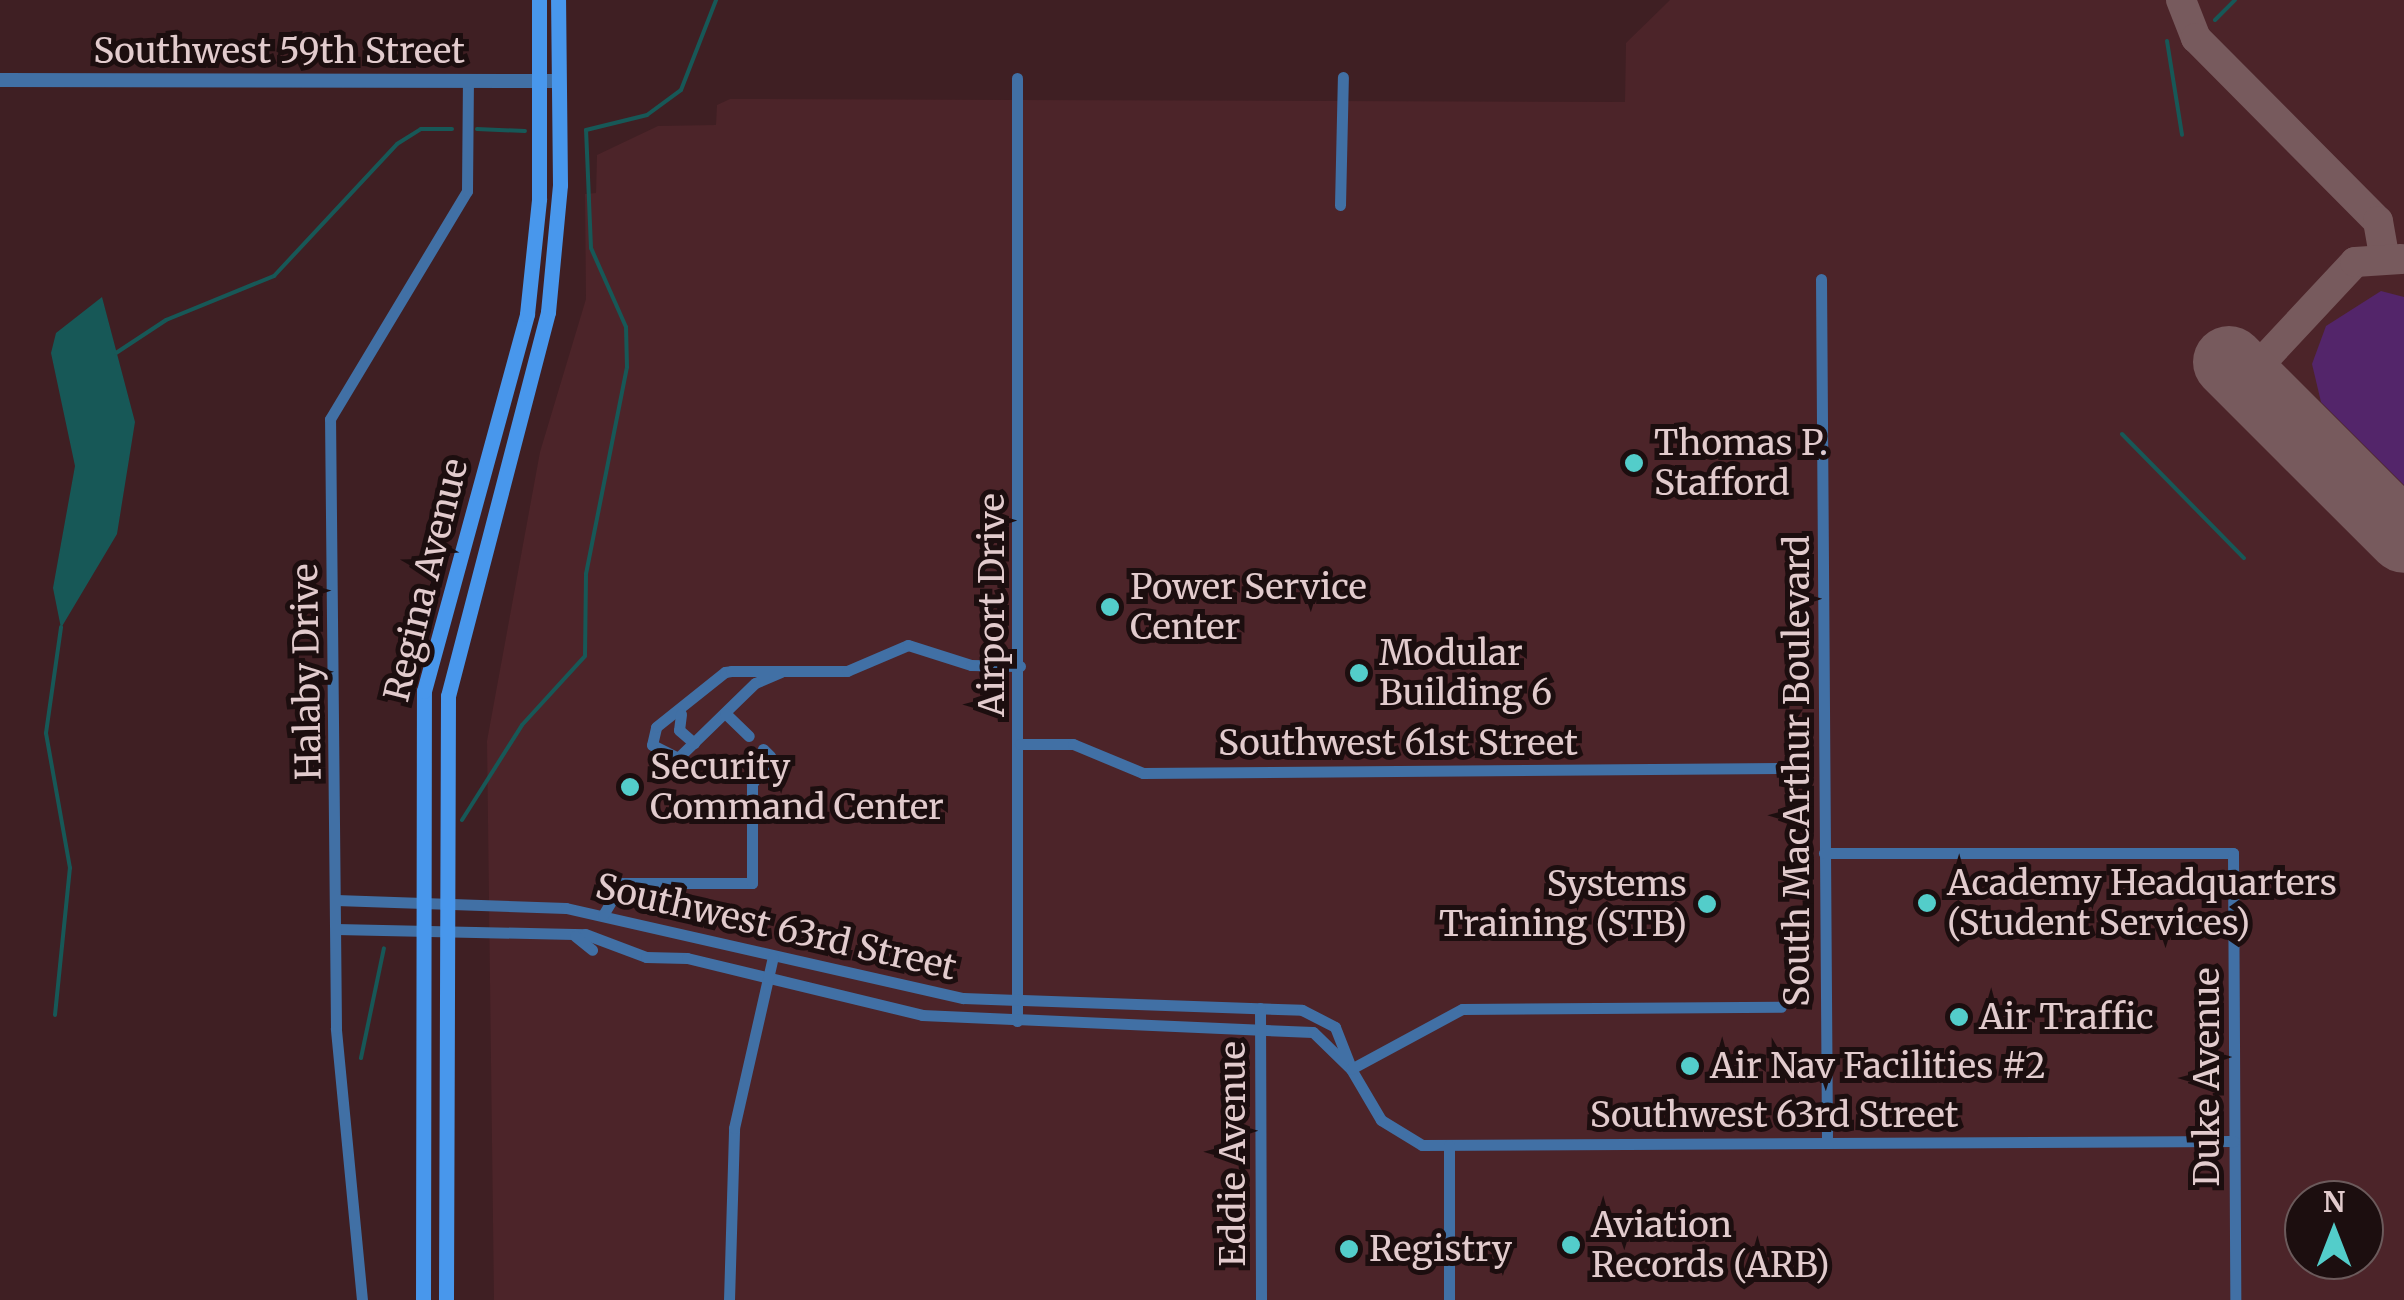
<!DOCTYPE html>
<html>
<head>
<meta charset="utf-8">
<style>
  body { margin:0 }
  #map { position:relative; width:2404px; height:1300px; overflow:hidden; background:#3f1f23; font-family:Merriweather,serif }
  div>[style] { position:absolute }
  .built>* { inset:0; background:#4c2429 }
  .green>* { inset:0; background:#53256a }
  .water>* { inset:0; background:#175857 }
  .stream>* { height:4px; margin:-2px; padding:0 2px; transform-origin:2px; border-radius:2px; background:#175857 }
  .taxiway>* { height:30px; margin:-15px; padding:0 15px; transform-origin:15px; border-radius:15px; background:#775a5d }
  .runway>* { height:72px; margin:-36px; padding:0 36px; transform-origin:36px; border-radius:36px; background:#775a5d }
  .minor>* { height:11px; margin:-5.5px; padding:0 5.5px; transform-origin:5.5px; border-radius:5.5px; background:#4170a5 }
  .tertiary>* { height:14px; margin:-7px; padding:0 7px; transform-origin:7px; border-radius:7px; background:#4170a5 }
  .secondary>* { height:15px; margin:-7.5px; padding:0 7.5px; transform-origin:7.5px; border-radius:7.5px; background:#4897ec }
  .dots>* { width:28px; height:28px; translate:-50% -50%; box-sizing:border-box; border:5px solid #1c0e0f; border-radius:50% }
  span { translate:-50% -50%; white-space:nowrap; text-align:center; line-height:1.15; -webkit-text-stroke:10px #1c0e0f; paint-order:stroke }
  .street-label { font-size:35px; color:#e2cbcd }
  .poi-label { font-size:35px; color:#e2cbcd }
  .left { translate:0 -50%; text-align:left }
  .right { translate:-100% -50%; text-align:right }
  .north { position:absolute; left:2284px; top:1180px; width:100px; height:100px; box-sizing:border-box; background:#1c0e0f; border:2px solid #6b5a5b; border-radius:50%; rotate:0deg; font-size:28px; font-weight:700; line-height:40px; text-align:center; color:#e2cbcd }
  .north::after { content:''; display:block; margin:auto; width:35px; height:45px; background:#53cdca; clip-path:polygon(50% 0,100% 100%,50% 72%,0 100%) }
</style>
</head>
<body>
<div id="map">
  <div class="built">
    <div style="clip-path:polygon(evenodd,1670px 0,2404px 0,2404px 1300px,494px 1300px,487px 741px,540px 452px,586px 299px,585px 194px,596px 193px,597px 155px,658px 126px,716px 125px,717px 105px,730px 99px,1625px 102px,1626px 43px,1670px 0,2304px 1200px,2364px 1200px,2364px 1260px,2304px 1260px,2304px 1200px)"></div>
  </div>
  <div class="green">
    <div style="clip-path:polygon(2381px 291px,2404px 297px,2404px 485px,2321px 402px,2312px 364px,2326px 326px)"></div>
  </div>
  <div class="water">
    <div style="clip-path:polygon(102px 297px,135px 422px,117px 534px,61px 628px,53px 588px,75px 466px,51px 353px,56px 333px)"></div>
  </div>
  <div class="stream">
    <div style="left:2215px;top:20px;width:28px;rotate:-45deg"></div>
    <div style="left:2167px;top:41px;width:95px;rotate:80.9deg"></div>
    <div style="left:477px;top:129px;width:48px;rotate:2.4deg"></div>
    <div style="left:116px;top:353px;width:60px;rotate:-33.4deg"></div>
    <div style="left:166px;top:320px;width:117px;rotate:-22.2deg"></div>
    <div style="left:274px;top:276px;width:180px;rotate:-47deg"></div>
    <div style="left:397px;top:144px;width:28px;rotate:-32deg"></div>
    <div style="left:421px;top:129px;width:31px"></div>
    <div style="left:2122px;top:434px;width:174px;rotate:45.5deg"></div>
    <div style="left:462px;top:820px;width:112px;rotate:-57.7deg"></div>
    <div style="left:522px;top:725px;width:93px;rotate:-47.6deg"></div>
    <div style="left:585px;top:656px;width:82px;rotate:-89.3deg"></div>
    <div style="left:586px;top:574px;width:211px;rotate:-78.8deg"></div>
    <div style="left:627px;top:367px;width:40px;rotate:-91.4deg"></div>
    <div style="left:626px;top:327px;width:86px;rotate:-113.9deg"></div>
    <div style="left:591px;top:248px;width:118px;rotate:-92.4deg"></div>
    <div style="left:586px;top:130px;width:63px;rotate:-13.8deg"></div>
    <div style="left:647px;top:115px;width:42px;rotate:-36.3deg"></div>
    <div style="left:681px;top:90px;width:97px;rotate:-68.7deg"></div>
    <div style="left:55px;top:1015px;width:148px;rotate:-84.2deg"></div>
    <div style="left:70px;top:868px;width:137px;rotate:-100.1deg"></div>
    <div style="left:46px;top:733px;width:107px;rotate:-81.9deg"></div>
    <div style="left:361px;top:1058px;width:112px;rotate:-78.2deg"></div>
  </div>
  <div class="taxiway">
    <div style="left:2181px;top:0;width:41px;rotate:68.5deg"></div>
    <div style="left:2196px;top:38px;width:258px;rotate:45.2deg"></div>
    <div style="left:2378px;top:221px;width:34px;rotate:80deg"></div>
    <div style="left:2246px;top:379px;width:160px;rotate:-47deg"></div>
    <div style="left:2355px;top:262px;width:46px;rotate:-3.7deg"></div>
  </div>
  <div class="runway">
    <div style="left:2229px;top:362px;width:247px;rotate:45deg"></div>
  </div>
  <div class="minor">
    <div style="left:1017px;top:78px;width:943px;rotate:90deg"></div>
    <div style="left:1340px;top:205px;width:128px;rotate:-88.7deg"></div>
    <div style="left:1821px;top:279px;width:863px;rotate:89.6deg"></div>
    <div style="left:781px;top:672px;width:28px;rotate:157deg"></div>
    <div style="left:755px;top:683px;width:107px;rotate:135.8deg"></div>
    <div style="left:678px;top:758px;width:29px;rotate:-153deg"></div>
    <div style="left:652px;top:745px;width:18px;rotate:-77deg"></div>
    <div style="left:656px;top:727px;width:88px;rotate:-38.6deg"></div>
    <div style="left:725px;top:672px;width:6px;rotate:-9deg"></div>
    <div style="left:731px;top:671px;width:116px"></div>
    <div style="left:847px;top:671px;width:66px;rotate:-23.1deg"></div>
    <div style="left:908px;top:645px;width:66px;rotate:17.6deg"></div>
    <div style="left:971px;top:665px;width:49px;rotate:1.2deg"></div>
    <div style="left:725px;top:713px;width:33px;rotate:44deg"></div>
    <div style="left:681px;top:714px;width:16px;rotate:97deg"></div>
    <div style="left:679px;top:730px;width:20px;rotate:41deg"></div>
    <div style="left:1020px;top:744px;width:53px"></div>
    <div style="left:1073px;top:744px;width:76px;rotate:22.5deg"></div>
    <div style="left:1143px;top:773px;width:640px;rotate:-0.45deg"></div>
    <div style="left:1824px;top:853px;width:409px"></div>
    <div style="left:2233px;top:853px;width:447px;rotate:89.7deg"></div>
    <div style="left:336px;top:900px;width:230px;rotate:2deg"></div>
    <div style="left:566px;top:908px;width:407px;rotate:12.8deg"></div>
    <div style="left:963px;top:998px;width:339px;rotate:2deg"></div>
    <div style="left:1302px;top:1010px;width:37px;rotate:27deg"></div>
    <div style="left:1335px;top:1027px;width:41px;rotate:68.5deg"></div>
    <div style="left:603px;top:915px;width:37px;rotate:-59deg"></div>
    <div style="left:622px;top:883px;width:130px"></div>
    <div style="left:752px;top:883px;width:99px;rotate:-90deg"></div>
    <div style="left:752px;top:784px;width:33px;rotate:-57deg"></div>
    <div style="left:770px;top:756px;width:10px;rotate:-135deg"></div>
    <div style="left:336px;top:929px;width:249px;rotate:1.2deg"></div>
    <div style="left:585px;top:934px;width:65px;rotate:20.7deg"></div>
    <div style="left:646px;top:957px;width:41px;rotate:1.4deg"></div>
    <div style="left:687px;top:958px;width:242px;rotate:13.6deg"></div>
    <div style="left:922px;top:1015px;width:391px;rotate:2.5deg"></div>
    <div style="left:1313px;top:1032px;width:53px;rotate:44.2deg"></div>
    <div style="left:1351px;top:1069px;width:59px;rotate:59.5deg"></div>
    <div style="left:1381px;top:1120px;width:48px;rotate:31.4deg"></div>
    <div style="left:1422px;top:1145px;width:812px;rotate:-0.28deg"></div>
    <div style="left:575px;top:936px;width:22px;rotate:39deg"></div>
    <div style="left:1260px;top:1008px;width:292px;rotate:89.8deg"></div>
    <div style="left:1351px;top:1069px;width:126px;rotate:-28.4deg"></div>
    <div style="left:1462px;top:1009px;width:319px;rotate:-0.4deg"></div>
    <div style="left:362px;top:1300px;width:273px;rotate:-95.5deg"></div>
    <div style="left:336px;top:1028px;width:609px;rotate:-90.56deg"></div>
    <div style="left:330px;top:419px;width:266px;rotate:-59deg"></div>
    <div style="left:467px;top:191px;width:110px;rotate:-89.5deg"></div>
    <div style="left:729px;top:1300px;width:172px;rotate:-88.3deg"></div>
    <div style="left:734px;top:1128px;width:175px;rotate:-77.2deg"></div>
    <div style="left:1449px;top:1300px;width:155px;rotate:-90deg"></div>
  </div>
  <div class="tertiary">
    <div style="left:0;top:80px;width:558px;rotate:0.1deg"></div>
  </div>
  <div class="secondary">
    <div style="left:423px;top:1300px;width:609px;rotate:-89.91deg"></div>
    <div style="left:424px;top:691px;width:391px;rotate:-74.7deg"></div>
    <div style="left:527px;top:314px;width:116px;rotate:-84deg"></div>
    <div style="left:539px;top:199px;width:199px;rotate:-90deg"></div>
    <div style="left:446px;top:1300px;width:604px;rotate:-89.81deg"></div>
    <div style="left:448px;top:696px;width:397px;rotate:-75.4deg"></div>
    <div style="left:548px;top:312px;width:128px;rotate:-84.6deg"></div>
    <div style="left:560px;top:185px;width:185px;rotate:-90.6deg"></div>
  </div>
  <div class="dots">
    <div style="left:1634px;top:463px;background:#53cdca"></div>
    <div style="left:1110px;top:607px;background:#53cdca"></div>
    <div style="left:1359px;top:673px;background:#53cdca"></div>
    <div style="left:630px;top:787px;background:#53cdca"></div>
    <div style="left:1927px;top:903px;background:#53cdca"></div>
    <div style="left:1707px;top:904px;background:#53cdca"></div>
    <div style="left:1959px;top:1017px;background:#53cdca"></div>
    <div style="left:1690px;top:1066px;background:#53cdca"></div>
    <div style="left:1571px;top:1245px;background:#53cdca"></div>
    <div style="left:1349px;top:1249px;background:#53cdca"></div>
  </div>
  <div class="street-label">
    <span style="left:279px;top:51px">Southwest 59th Street</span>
    <span style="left:426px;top:580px;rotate:-76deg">Regina Avenue</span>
    <span style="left:992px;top:605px;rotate:-90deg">Airport Drive</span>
    <span style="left:307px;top:672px;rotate:-91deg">Halaby Drive</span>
    <span style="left:1398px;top:743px">Southwest 61st Street</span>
    <span style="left:1797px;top:771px;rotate:-90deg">South MacArthur Boulevard</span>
    <span style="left:776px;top:927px;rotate:13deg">Southwest 63rd Street</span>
    <span style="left:2207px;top:1077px;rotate:-90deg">Duke Avenue</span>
    <span style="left:1774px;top:1115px">Southwest 63rd Street</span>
    <span style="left:1233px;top:1154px;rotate:-90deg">Eddie Avenue</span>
  </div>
  <div class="poi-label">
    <span class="left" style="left:1654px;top:463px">Thomas P.<br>Stafford</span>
    <span class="left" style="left:1130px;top:607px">Power Service<br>Center</span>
    <span class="left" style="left:1379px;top:673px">Modular<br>Building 6</span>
    <span class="left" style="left:650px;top:787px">Security<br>Command Center</span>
    <span class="left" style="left:1947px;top:903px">Academy Headquarters<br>(Student Services)</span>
    <span class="right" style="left:1687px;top:904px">Systems<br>Training (STB)</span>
    <span class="left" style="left:1979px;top:1017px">Air Traffic</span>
    <span class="left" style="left:1710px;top:1066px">Air Nav Facilities #2</span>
    <span class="left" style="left:1591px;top:1245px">Aviation<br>Records (ARB)</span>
    <span class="left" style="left:1369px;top:1249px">Registry</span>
  </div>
  <div class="north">N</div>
</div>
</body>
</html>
